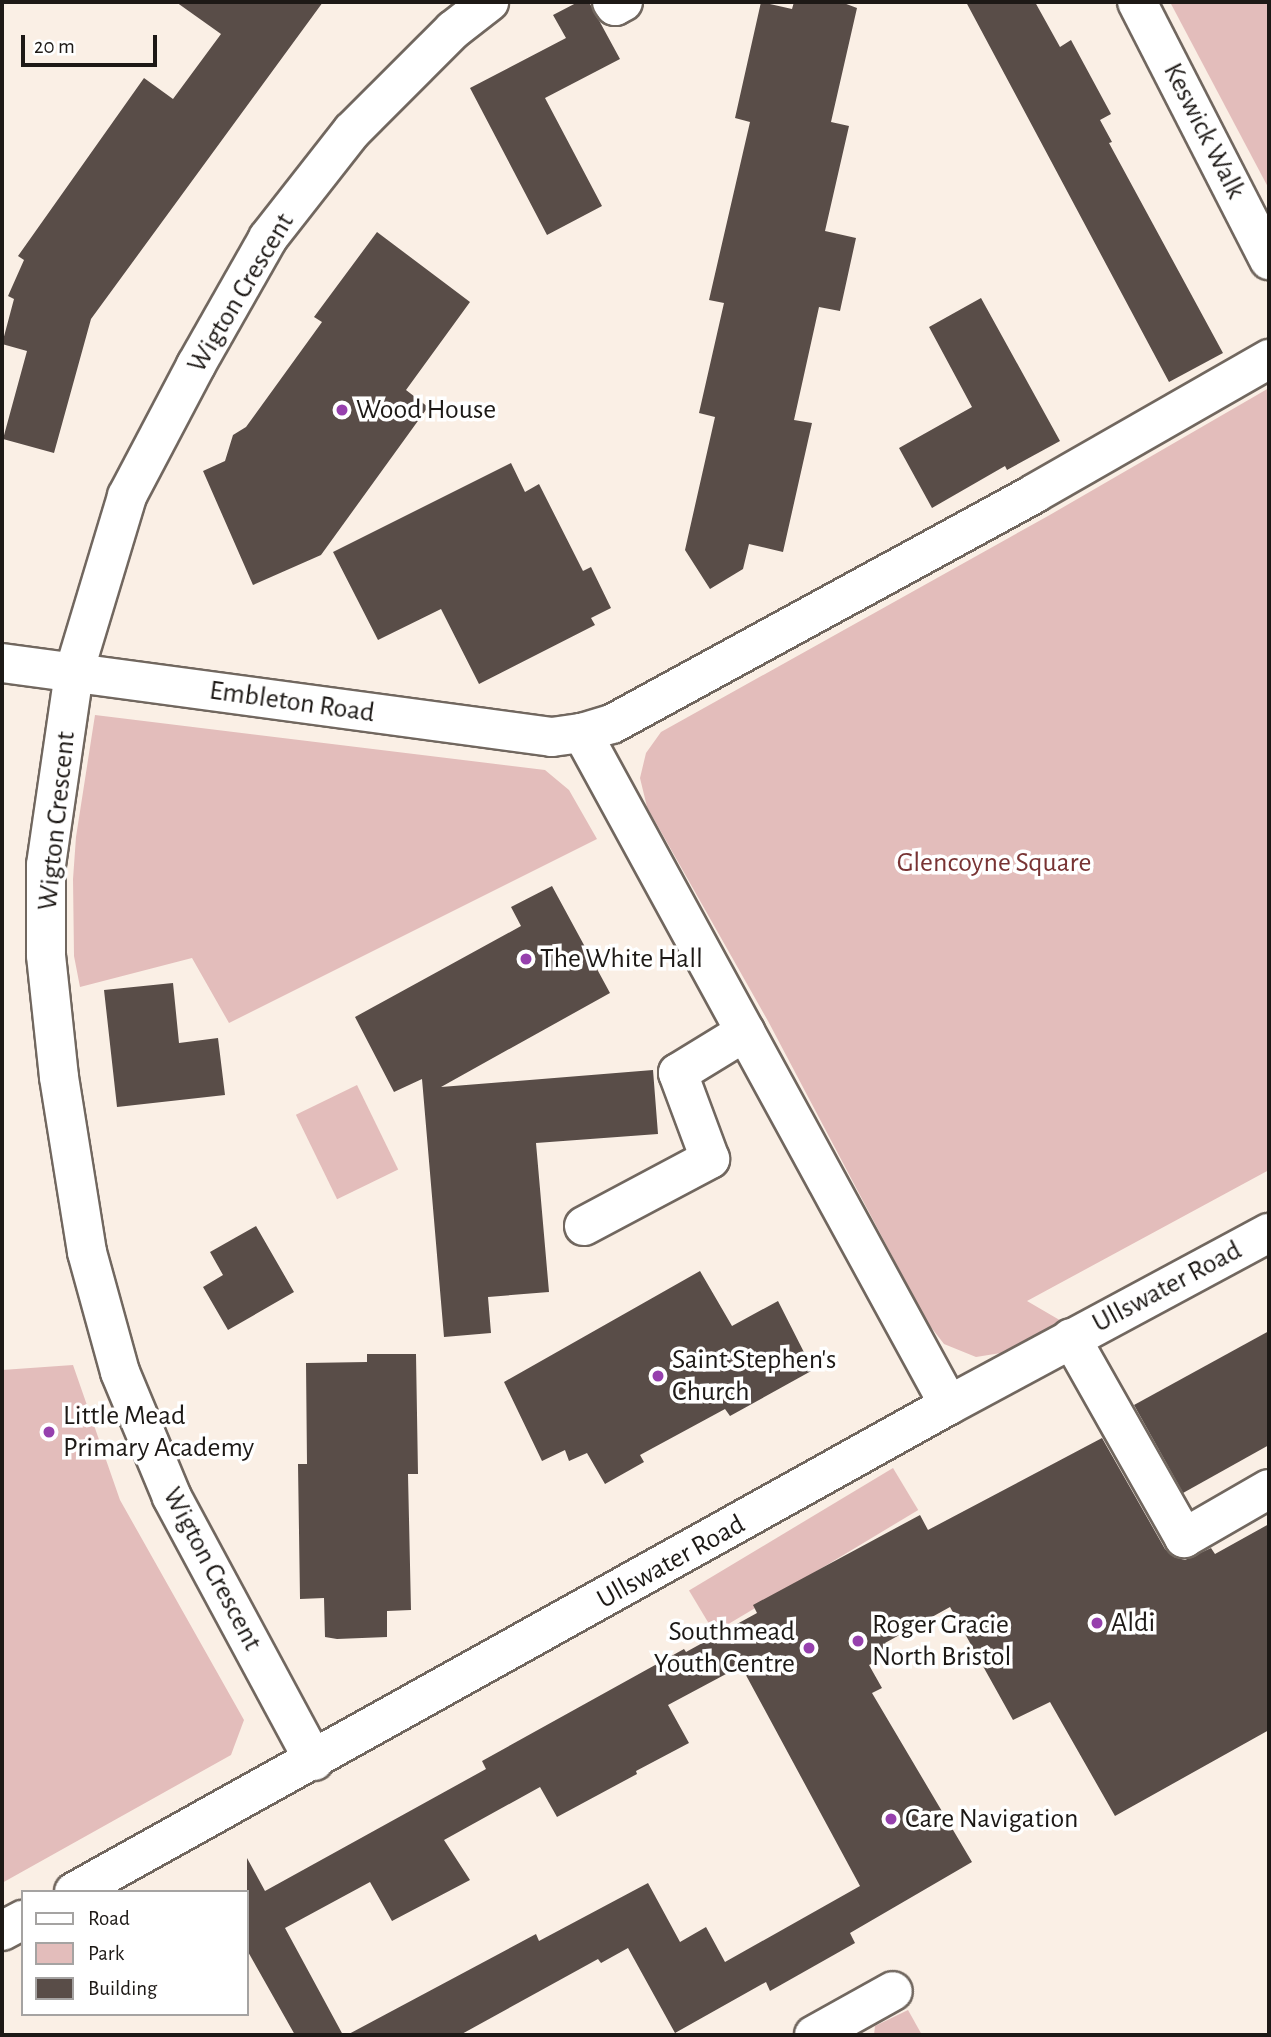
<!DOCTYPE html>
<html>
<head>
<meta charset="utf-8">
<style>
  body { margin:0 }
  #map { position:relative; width:1271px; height:2037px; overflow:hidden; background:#faefe5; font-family:"Alegreya Sans",sans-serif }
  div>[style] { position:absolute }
  .green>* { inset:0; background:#e3bdbb; transform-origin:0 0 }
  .building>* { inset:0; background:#594d48 }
  .roads { filter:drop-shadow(2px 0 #71675f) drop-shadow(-2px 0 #71675f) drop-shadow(0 2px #71675f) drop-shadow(0 -2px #71675f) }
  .minor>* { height:38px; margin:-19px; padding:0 19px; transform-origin:19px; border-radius:19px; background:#fff }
  .dots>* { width:19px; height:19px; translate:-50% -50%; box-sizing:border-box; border:4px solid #fff; border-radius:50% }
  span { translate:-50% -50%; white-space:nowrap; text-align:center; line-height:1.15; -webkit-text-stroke:7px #fff; paint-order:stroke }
  .street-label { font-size:28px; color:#1d1916 }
  .poi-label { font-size:28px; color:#1d1916 }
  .left { translate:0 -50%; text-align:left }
  .right { translate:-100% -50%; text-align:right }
  .park-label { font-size:28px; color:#783333 }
  .frame { position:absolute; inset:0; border:4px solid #1d1916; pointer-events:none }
  .legend { position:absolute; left:21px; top:1890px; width:228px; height:126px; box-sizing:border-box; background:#fff; border:2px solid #a5a3a2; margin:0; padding:9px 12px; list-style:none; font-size:21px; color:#1d1916 }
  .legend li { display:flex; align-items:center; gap:14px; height:35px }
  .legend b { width:35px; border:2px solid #a5a3a2 }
  .scale { position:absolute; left:21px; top:35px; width:136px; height:32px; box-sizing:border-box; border:4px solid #1d1916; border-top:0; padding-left:9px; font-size:21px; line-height:24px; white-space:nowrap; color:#1d1916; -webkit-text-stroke:5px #fff; paint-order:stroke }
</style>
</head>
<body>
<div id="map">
  <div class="green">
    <div style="clip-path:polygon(1170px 2px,1266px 2px,1269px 7px,1269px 189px)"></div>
    <div style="clip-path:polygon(1269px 388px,1269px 1170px,1027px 1301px,1063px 1322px,1007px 1352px,976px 1357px,944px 1344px,927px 1322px,768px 1021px,647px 807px,640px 778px,646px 753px,661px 732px,1048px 516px)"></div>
    <div style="clip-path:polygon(95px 715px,545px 770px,569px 790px,597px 839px,229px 1023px,192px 958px,80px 987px,74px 956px,73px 879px,76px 837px)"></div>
    <div style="left:357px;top:1085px;width:94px;height:68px;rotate:64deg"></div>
    <div style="clip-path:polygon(73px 1365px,120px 1500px,244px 1720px,231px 1755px,2px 1883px,2px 1370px)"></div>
    <div style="left:893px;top:1468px;width:49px;height:238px;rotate:59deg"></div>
    <div style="clip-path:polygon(908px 2010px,922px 2035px,874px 2035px,875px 2026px)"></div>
  </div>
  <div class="building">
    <div style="clip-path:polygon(176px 2px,323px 2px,91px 319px,54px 453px,3px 439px,27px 351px,2px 344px,14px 299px,8px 296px,24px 260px,18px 256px,144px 78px,173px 99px,221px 34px)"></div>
    <div style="clip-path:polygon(578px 2px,589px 2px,620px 59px,545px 98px,602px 206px,547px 235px,470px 88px,566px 38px,553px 15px)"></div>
    <div style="clip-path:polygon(761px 2px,792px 9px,794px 2px,841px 2px,857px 8px,831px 122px,849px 126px,825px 231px,856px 238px,840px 311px,819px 307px,794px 420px,812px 423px,783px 552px,749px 544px,743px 569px,710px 589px,685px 550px,715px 417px,699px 413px,724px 303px,709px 300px,750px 122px,735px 118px)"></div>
    <div style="clip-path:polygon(966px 2px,1035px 2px,1060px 47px,1071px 40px,1111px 114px,1100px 120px,1112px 142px,1109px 143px,1223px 353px,1169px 382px)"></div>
    <div style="clip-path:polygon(377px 232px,470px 302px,406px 390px,428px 407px,321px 555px,253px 585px,203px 471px,225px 461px,233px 435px,246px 427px,322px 322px,314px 317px)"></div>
    <div style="clip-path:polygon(981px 298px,1060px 441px,1007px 470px,1005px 466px,932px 508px,899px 448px,972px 407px,929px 327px)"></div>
    <div style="clip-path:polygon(511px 463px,525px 492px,539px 484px,583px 571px,591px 567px,611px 608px,591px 618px,595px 625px,479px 684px,441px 609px,378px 640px,333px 552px)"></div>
    <div style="clip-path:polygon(552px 886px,610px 993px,441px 1087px,653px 1070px,658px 1134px,536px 1143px,549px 1292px,488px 1297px,491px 1333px,444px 1337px,422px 1079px,394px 1092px,355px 1017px,521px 926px,511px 907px)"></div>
    <div style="clip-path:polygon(173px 983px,179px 1043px,218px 1038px,225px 1095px,117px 1107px,104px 990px)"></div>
    <div style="clip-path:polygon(256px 1226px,294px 1292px,228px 1330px,203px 1287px,223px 1275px,210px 1252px)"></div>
    <div style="clip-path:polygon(700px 1271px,732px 1326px,778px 1301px,813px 1370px,730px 1416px,725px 1409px,640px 1455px,644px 1462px,605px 1484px,587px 1453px,569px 1461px,565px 1450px,542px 1461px,504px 1382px)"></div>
    <div style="clip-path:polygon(1269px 1331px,1269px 1445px,1183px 1493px,1134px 1405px)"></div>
    <div style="clip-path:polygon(367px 1354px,416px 1354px,418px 1474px,408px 1474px,411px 1610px,387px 1611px,387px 1637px,337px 1639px,325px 1637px,324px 1598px,300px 1599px,298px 1464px,307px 1464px,306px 1363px,367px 1362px)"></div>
    <div style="clip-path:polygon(1102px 1438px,1165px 1549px,1174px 1557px,1185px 1560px,1211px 1548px,1215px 1554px,1269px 1524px,1269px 1730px,1115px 1816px,1050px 1702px,1013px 1720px,950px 1607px,885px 1643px,891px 1653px,869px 1665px,882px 1688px,872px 1693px,972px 1862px,850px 1933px,855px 1943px,770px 1991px,766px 1982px,675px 2033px,628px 1948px,601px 1963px,598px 1959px,460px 2035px,347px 2035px,536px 1934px,539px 1941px,648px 1883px,680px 1942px,706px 1927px,725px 1962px,860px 1886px,741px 1666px,668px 1705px,689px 1743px,636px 1771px,637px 1774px,557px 1817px,540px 1787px,444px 1840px,470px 1880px,392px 1921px,370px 1882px,285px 1928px,343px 2035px,295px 2035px,247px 1950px,247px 1858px,265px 1891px,486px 1769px,482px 1761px,684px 1649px,686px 1652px,757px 1613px,753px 1605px,920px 1515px,928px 1530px)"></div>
  </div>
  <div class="roads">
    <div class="minor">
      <div style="left:612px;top:2px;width:5px;rotate:53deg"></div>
      <div style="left:615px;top:6px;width:9px;rotate:-27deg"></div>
      <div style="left:1137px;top:2px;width:290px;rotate:62.9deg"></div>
      <div style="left:2px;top:663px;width:555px;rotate:7.66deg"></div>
      <div style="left:552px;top:737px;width:30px;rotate:-8deg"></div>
      <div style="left:584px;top:1226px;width:143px;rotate:-28deg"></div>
      <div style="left:710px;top:1159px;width:92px;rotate:-110.4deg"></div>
      <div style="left:678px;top:1073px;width:79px;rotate:-31.5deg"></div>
      <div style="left:1071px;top:1338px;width:230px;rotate:60.5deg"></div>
      <div style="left:1184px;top:1538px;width:98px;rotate:-30deg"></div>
      <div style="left:949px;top:1405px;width:766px;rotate:-118.64deg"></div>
      <div style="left:582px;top:733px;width:31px;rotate:-17deg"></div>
      <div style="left:612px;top:724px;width:482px;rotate:-28.6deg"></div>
      <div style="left:1035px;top:493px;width:270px;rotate:-29.8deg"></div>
      <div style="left:314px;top:1761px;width:300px;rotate:-118.3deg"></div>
      <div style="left:172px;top:1497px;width:135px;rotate:-112.6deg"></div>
      <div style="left:120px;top:1372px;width:124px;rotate:-105.4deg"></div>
      <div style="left:87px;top:1252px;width:177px;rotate:-99.1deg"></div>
      <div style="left:59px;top:1077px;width:123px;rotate:-96.1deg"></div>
      <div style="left:46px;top:955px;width:90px;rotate:-90deg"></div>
      <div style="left:46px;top:865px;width:195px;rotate:-81.7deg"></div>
      <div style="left:74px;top:672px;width:184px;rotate:-73.2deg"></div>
      <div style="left:127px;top:496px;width:148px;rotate:-62.2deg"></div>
      <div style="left:196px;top:365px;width:146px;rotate:-60.4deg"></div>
      <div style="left:268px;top:238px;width:136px;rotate:-51.9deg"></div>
      <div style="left:352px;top:131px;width:143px;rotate:-45deg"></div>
      <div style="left:453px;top:30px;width:46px;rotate:-37.9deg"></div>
      <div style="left:74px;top:1892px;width:1001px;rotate:-29.1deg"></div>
      <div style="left:949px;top:1405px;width:363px;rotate:-28.3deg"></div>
      <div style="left:2px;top:1931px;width:24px;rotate:-28deg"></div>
      <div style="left:814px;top:2035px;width:90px;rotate:-29.1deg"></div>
    </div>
  </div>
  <div class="dots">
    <div style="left:342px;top:410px;background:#9640ad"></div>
    <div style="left:526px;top:959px;background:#9640ad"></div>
    <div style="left:658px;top:1376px;background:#9640ad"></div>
    <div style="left:49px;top:1432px;background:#9640ad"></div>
    <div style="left:1097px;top:1623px;background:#9640ad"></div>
    <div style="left:858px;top:1641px;background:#9640ad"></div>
    <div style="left:809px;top:1648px;background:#9640ad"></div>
    <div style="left:891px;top:1819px;background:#9640ad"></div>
  </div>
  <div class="street-label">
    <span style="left:1204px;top:131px;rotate:63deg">Keswick Walk</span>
    <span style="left:241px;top:293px;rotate:-59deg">Wigton Crescent</span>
    <span style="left:292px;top:702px;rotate:8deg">Embleton Road</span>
    <span style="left:57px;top:821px;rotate:-84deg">Wigton Crescent</span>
    <span style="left:1167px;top:1287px;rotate:-28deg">Ullswater Road</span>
    <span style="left:671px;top:1562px;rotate:-29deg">Ullswater Road</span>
    <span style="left:212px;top:1569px;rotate:62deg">Wigton Crescent</span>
  </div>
  <div class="poi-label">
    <span class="left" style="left:356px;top:410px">Wood House</span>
    <span class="left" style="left:540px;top:959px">The White Hall</span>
    <span class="left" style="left:672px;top:1376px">Saint Stephen's<br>Church</span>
    <span class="left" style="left:63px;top:1432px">Little Mead<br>Primary Academy</span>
    <span class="left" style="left:1111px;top:1623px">Aldi</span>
    <span class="left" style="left:872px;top:1641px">Roger Gracie<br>North Bristol</span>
    <span class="right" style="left:795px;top:1648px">Southmead<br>Youth Centre</span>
    <span class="left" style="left:905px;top:1819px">Care Navigation</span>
  </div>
  <div class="park-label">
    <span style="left:994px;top:863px">Glencoyne Square</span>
  </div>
  <div class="frame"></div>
  <ul class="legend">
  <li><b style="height:9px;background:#fff"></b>Road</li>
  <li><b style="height:19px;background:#e3bdbb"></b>Park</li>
  <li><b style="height:19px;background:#594d48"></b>Building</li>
  </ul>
  <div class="scale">20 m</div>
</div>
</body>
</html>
